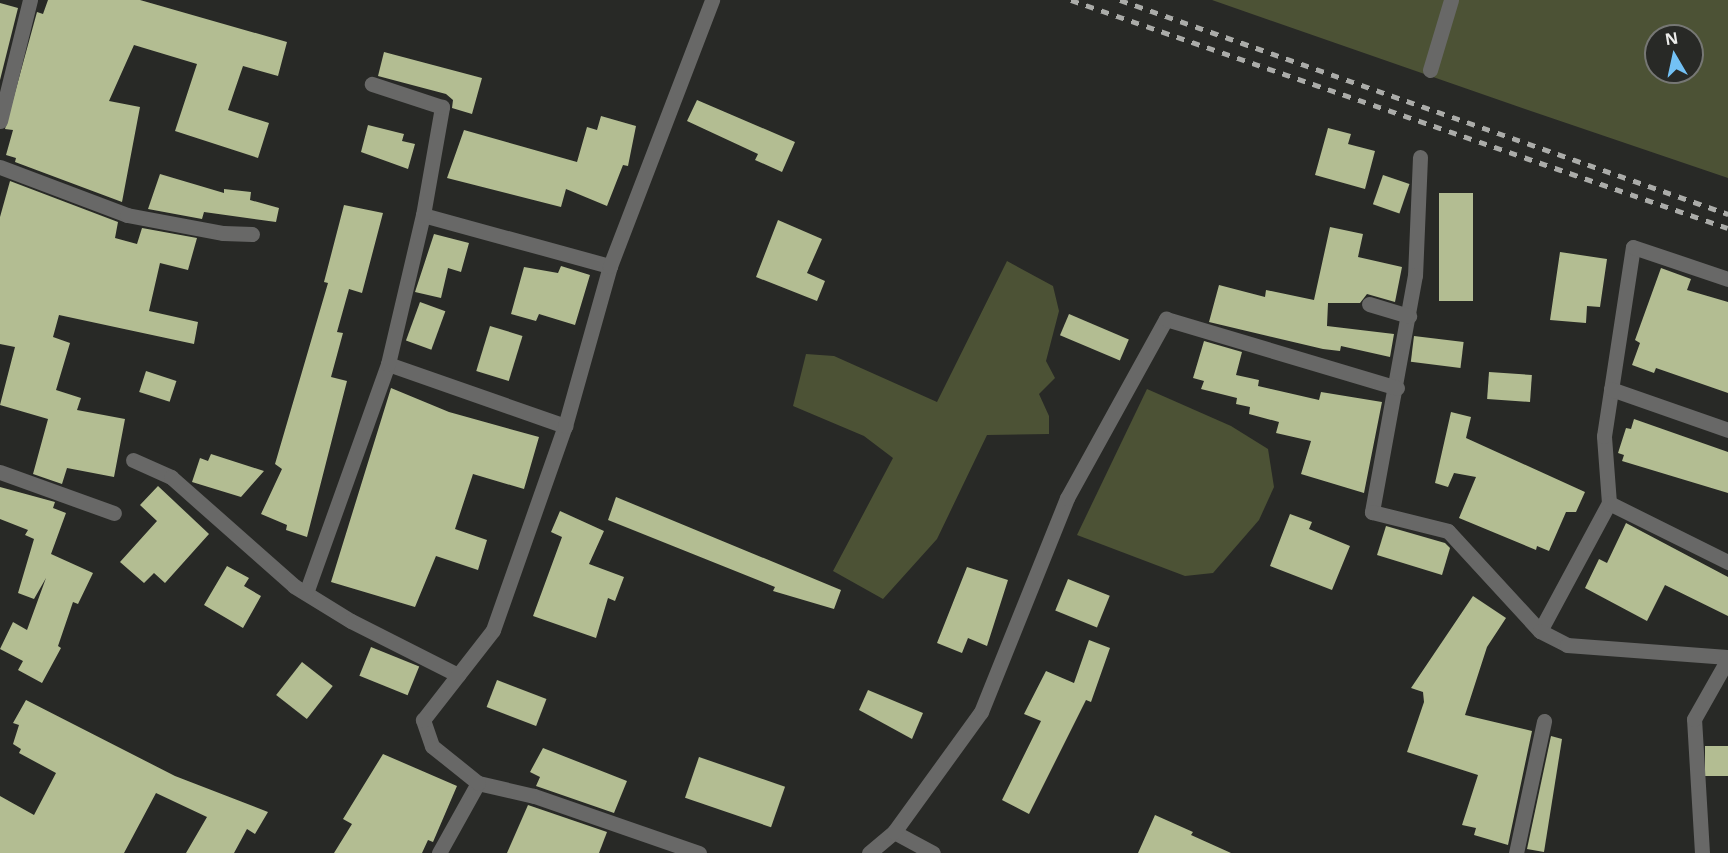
<!DOCTYPE html>
<html>
<head>
<meta charset="utf-8">
<style>
  body { margin:0 }
  #map { position:relative; width:1728px; height:853px; overflow:hidden; background:#282926; font-family:"Noto Sans",sans-serif }
  div>[style] { position:absolute }
  .green>* { inset:0; background:#4c5235 }
  .building>* { inset:0; background:#b3bd92; transform-origin:0 0 }
  .minor>* { height:15px; margin:-7.5px; padding:0 7.5px; transform-origin:7.5px; border-radius:7.5px; background:#686867 }
  .rail>* { height:4.5px; margin-top:-2.25px; transform-origin:0; background:repeating-linear-gradient(90deg,#abaca9 0 8px,transparent 0 16px) }
  span { translate:-50% -50%; white-space:nowrap; text-align:center; line-height:1.15; -webkit-text-stroke:6px #282926; paint-order:stroke }
  .north { position:absolute; left:1644px; top:24px; width:60px; height:60px; box-sizing:border-box; background:#282926; border:2px solid #767774; border-radius:50%; rotate:351deg; font-size:16px; font-weight:700; line-height:24px; text-align:center; color:#ececea }
  .north::after { content:''; display:block; margin:auto; width:21px; height:27px; background:#73c1f5; clip-path:polygon(50% 0,100% 100%,50% 72%,0 100%) }
</style>
</head>
<body>
<div id="map">
  <div class="green">
    <div style="clip-path:polygon(evenodd,1212px 0,1728px 0,1728px 178px,1525px 109px,1212px 0,1656px 36px,1692px 36px,1692px 72px,1656px 72px,1656px 36px)"></div>
    <div style="clip-path:polygon(1007px 261px,1053px 286px,1059px 311px,1046px 361px,1055px 378px,1039px 394px,1049px 416px,1049px 434px,987px 435px,937px 539px,883px 599px,833px 571px,893px 458px,864px 436px,793px 406px,806px 354px,834px 356px,937px 402px)"></div>
    <div style="clip-path:polygon(1147px 389px,1231px 426px,1268px 449px,1274px 487px,1259px 520px,1213px 573px,1185px 576px,1077px 535px)"></div>
  </div>
  <div class="building">
    <div style="clip-path:polygon(48px 0,140px 0,287px 42px,278px 76px,243px 66px,228px 110px,269px 123px,258px 158px,175px 131px,197px 64px,134px 45px,109px 101px,140px 107px,122px 202px,15px 162px,16px 158px,6px 155px,13px 130px,5px 129px,37px 12px,43px 14px)"></div>
    <div style="clip-path:polygon(0 3px,18px 8px,0 80px)"></div>
    <div style="clip-path:polygon(384px 52px,482px 78px,472px 114px,452px 108px,453px 100px,446px 94px,378px 76px)"></div>
    <div style="clip-path:polygon(697px 100px,795px 142px,782px 172px,755px 160px,758px 154px,687px 121px)"></div>
    <div style="clip-path:polygon(601px 116px,636px 126px,628px 166px,623px 165px,607px 206px,566px 189px,561px 207px,447px 178px,464px 130px,577px 162px,587px 127px,597px 130px)"></div>
    <div style="clip-path:polygon(368px 125px,404px 134px,402px 141px,415px 144px,408px 169px,361px 152px)"></div>
    <div style="clip-path:polygon(1328px 128px,1351px 134px,1348px 144px,1375px 151px,1365px 189px,1315px 175px)"></div>
    <div style="clip-path:polygon(160px 174px,224px 193px,224px 189px,251px 192px,250px 200px,279px 208px,276px 222px,204px 212px,202px 219px,148px 209px)"></div>
    <div style="left:1383px;top:175px;width:28px;height:31px;rotate:19deg"></div>
    <div style="clip-path:polygon(10px 181px,118px 222px,115px 238px,137px 244px,142px 228px,197px 238px,188px 270px,160px 263px,149px 311px,198px 322px,194px 344px,59px 315px,53px 337px,70px 343px,56px 390px,81px 398px,77px 410px,125px 419px,114px 477px,67px 468px,62px 484px,33px 474px,48px 419px,0 405px,15px 347px,0 344px,0 217px)"></div>
    <div style="left:1439px;top:193px;width:34px;height:108px"></div>
    <div style="clip-path:polygon(344px 205px,383px 213px,362px 293px,349px 289px,337px 332px,343px 333px,331px 377px,347px 381px,307px 537px,286px 530px,287px 525px,261px 514px,282px 469px,275px 464px,328px 283px,324px 282px)"></div>
    <div style="clip-path:polygon(778px 220px,822px 239px,807px 273px,825px 281px,817px 301px,756px 277px)"></div>
    <div style="clip-path:polygon(1330px 227px,1363px 234px,1358px 257px,1402px 267px,1395px 302px,1367px 294px,1360px 303px,1328px 303px,1327px 326px,1394px 334px,1390px 357px,1341px 346px,1340px 351px,1323px 349px,1209px 322px,1219px 285px,1265px 297px,1266px 290px,1314px 300px)"></div>
    <div style="clip-path:polygon(434px 234px,469px 243px,461px 272px,448px 268px,441px 298px,415px 292px)"></div>
    <div style="clip-path:polygon(1560px 252px,1607px 259px,1600px 307px,1587px 306px,1586px 323px,1550px 320px)"></div>
    <div style="clip-path:polygon(561px 266px,590px 275px,575px 325px,539px 314px,536px 321px,511px 314px,524px 267px,558px 273px)"></div>
    <div style="clip-path:polygon(1661px 268px,1691px 279px,1687px 290px,1728px 302px,1728px 393px,1656px 368px,1654px 373px,1632px 365px,1640px 343px,1635px 340px)"></div>
    <div style="left:420px;top:302px;width:27px;height:41px;rotate:20deg"></div>
    <div style="left:1069px;top:314px;width:65px;height:23px;rotate:23deg"></div>
    <div style="left:490px;top:326px;width:34px;height:47px;rotate:17deg"></div>
    <div style="left:1414px;top:336px;width:50px;height:26px;rotate:7deg"></div>
    <div style="clip-path:polygon(1204px 341px,1242px 352px,1236px 375px,1259px 380px,1258px 386px,1319px 400px,1321px 392px,1382px 402px,1364px 493px,1301px 474px,1311px 441px,1276px 433px,1279px 422px,1249px 414px,1250px 407px,1236px 404px,1237px 398px,1201px 389px,1204px 381px,1193px 378px)"></div>
    <div style="left:146px;top:371px;width:32px;height:22px;rotate:18deg"></div>
    <div style="left:1489px;top:372px;width:43px;height:27px;rotate:4deg"></div>
    <div style="clip-path:polygon(391px 388px,449px 412px,539px 437px,524px 489px,473px 474px,455px 529px,487px 540px,478px 570px,436px 556px,415px 607px,331px 582px)"></div>
    <div style="clip-path:polygon(1451px 412px,1471px 417px,1466px 438px,1585px 492px,1576px 512px,1566px 512px,1549px 551px,1537px 546px,1536px 550px,1459px 518px,1476px 477px,1454px 473px,1448px 487px,1435px 483px)"></div>
    <div style="clip-path:polygon(1634px 419px,1728px 452px,1728px 493px,1622px 461px,1624px 455px,1618px 453px,1626px 428px,1631px 429px)"></div>
    <div style="clip-path:polygon(211px 454px,264px 471px,241px 497px,192px 482px,200px 458px,208px 461px)"></div>
    <div style="clip-path:polygon(158px 486px,209px 534px,165px 583px,154px 573px,144px 583px,120px 562px,157px 521px,140px 505px)"></div>
    <div style="clip-path:polygon(0 487px,55px 502px,53px 508px,66px 513px,51px 554px,93px 573px,78px 604px,73px 602px,58px 646px,61px 648px,42px 683px,18px 670px,23px 661px,0 649px,13px 622px,27px 630px,46px 578px,34px 599px,18px 593px,34px 539px,25px 535px,28px 530px,0 519px)"></div>
    <div style="clip-path:polygon(616px 497px,841px 590px,834px 609px,773px 591px,775px 587px,608px 520px)"></div>
    <div style="clip-path:polygon(560px 511px,604px 531px,589px 564px,624px 577px,615px 601px,608px 598px,596px 638px,533px 616px,562px 537px,551px 532px)"></div>
    <div style="clip-path:polygon(1290px 514px,1312px 522px,1309px 529px,1350px 546px,1332px 590px,1270px 566px)"></div>
    <div style="clip-path:polygon(1626px 523px,1728px 577px,1728px 616px,1665px 585px,1647px 621px,1585px 588px,1599px 559px,1607px 563px)"></div>
    <div style="clip-path:polygon(1386px 526px,1445px 543px,1450px 548px,1442px 575px,1377px 555px)"></div>
    <div style="clip-path:polygon(227px 566px,249px 578px,244px 586px,261px 596px,243px 628px,204px 605px)"></div>
    <div style="clip-path:polygon(967px 567px,1008px 580px,987px 646px,968px 638px,962px 653px,937px 643px)"></div>
    <div style="left:1068px;top:579px;width:45px;height:34px;rotate:22deg"></div>
    <div style="clip-path:polygon(1473px 596px,1506px 618px,1487px 647px,1465px 715px,1532px 731px,1508px 845px,1474px 835px,1476px 828px,1462px 825px,1478px 775px,1407px 752px,1424px 702px,1423px 692px,1411px 688px)"></div>
    <div style="clip-path:polygon(1089px 640px,1110px 648px,1091px 702px,1086px 700px,1029px 814px,1002px 800px,1041px 721px,1024px 714px,1046px 671px,1074px 683px)"></div>
    <div style="left:371px;top:647px;width:52px;height:31px;rotate:22deg"></div>
    <div style="left:302px;top:662px;width:39px;height:42px;rotate:38deg"></div>
    <div style="left:497px;top:680px;width:53px;height:29px;rotate:21deg"></div>
    <div style="clip-path:polygon(868px 690px,923px 713px,912px 739px,859px 710px)"></div>
    <div style="clip-path:polygon(26px 700px,175px 776px,268px 812px,255px 834px,247px 829px,234px 853px,186px 853px,207px 817px,156px 793px,124px 853px,0 853px,0 796px,34px 815px,56px 773px,19px 753px,21px 749px,13px 744px,19px 725px,13px 723px)"></div>
    <div style="clip-path:polygon(1551px 736px,1562px 739px,1544px 852px,1527px 849px)"></div>
    <div style="left:1728px;top:746px;width:30px;height:23px;rotate:90deg"></div>
    <div style="clip-path:polygon(543px 748px,627px 781px,614px 813px,536px 786px,540px 777px,530px 772px)"></div>
    <div style="clip-path:polygon(383px 754px,457px 786px,433px 842px,428px 840px,422px 853px,334px 853px,352px 824px,343px 819px)"></div>
    <div style="left:699px;top:757px;width:91px;height:43px;rotate:19deg"></div>
    <div style="clip-path:polygon(528px 805px,607px 832px,599px 853px,507px 853px)"></div>
    <div style="clip-path:polygon(1155px 815px,1193px 832px,1191px 835px,1231px 853px,1138px 853px)"></div>
  </div>
  <div class="minor">
    <div style="left:1430px;top:70px;width:73px;rotate:-73.3deg"></div>
    <div style="left:0;top:121px;width:125px;rotate:-76.1deg"></div>
    <div style="left:1420px;top:157px;width:118px;rotate:92.4deg"></div>
    <div style="left:1415px;top:275px;width:241px;rotate:100.3deg"></div>
    <div style="left:1372px;top:512px;width:78px;rotate:14deg"></div>
    <div style="left:1448px;top:531px;width:136px;rotate:47.4deg"></div>
    <div style="left:1540px;top:631px;width:145px;rotate:-61.7deg"></div>
    <div style="left:1609px;top:503px;width:67px;rotate:-94.3deg"></div>
    <div style="left:1604px;top:436px;width:191px;rotate:-81.3deg"></div>
    <div style="left:1633px;top:247px;width:100px;rotate:18.6deg"></div>
    <div style="left:0;top:167px;width:136px;rotate:20.7deg"></div>
    <div style="left:127px;top:215px;width:98px;rotate:10.6deg"></div>
    <div style="left:223px;top:233px;width:29px;rotate:2deg"></div>
    <div style="left:423px;top:215px;width:194px;rotate:15.3deg"></div>
    <div style="left:1369px;top:304px;width:42px;rotate:16.7deg"></div>
    <div style="left:388px;top:364px;width:188px;rotate:19.3deg"></div>
    <div style="left:1611px;top:389px;width:124px;rotate:19.3deg"></div>
    <div style="left:133px;top:460px;width:42px;rotate:24.1deg"></div>
    <div style="left:171px;top:477px;width:164px;rotate:41.5deg"></div>
    <div style="left:294px;top:586px;width:67px;rotate:31.6deg"></div>
    <div style="left:351px;top:621px;width:120px;rotate:26.8deg"></div>
    <div style="left:0;top:472px;width:121px;rotate:19.8deg"></div>
    <div style="left:1609px;top:503px;width:133px;rotate:26.4deg"></div>
    <div style="left:306px;top:593px;width:243px;rotate:-70.3deg"></div>
    <div style="left:388px;top:364px;width:153px;rotate:-76.8deg"></div>
    <div style="left:423px;top:215px;width:110px;rotate:-80deg"></div>
    <div style="left:442px;top:107px;width:74px;rotate:-161.8deg"></div>
    <div style="left:1540px;top:631px;width:30px;rotate:27deg"></div>
    <div style="left:1567px;top:645px;width:161px;rotate:4.3deg"></div>
    <div style="left:894px;top:832px;width:44px;rotate:28.3deg"></div>
    <div style="left:439px;top:853px;width:80px;rotate:-60.9deg"></div>
    <div style="left:699px;top:853px;width:175px;rotate:-160.9deg"></div>
    <div style="left:534px;top:796px;width:57px;rotate:-166.9deg"></div>
    <div style="left:478px;top:783px;width:59px;rotate:-141.2deg"></div>
    <div style="left:432px;top:746px;width:28px;rotate:-109deg"></div>
    <div style="left:423px;top:720px;width:114px;rotate:-52.1deg"></div>
    <div style="left:493px;top:630px;width:216px;rotate:-70.6deg"></div>
    <div style="left:565px;top:426px;width:166px;rotate:-74.3deg"></div>
    <div style="left:610px;top:266px;width:285px;rotate:-69deg"></div>
    <div style="left:869px;top:853px;width:33px;rotate:-40deg"></div>
    <div style="left:894px;top:832px;width:148px;rotate:-54.1deg"></div>
    <div style="left:981px;top:712px;width:231px;rotate:-68.1deg"></div>
    <div style="left:1067px;top:498px;width:205px;rotate:-61.1deg"></div>
    <div style="left:1166px;top:319px;width:241px;rotate:16.6deg"></div>
    <div style="left:1516px;top:853px;width:135px;rotate:-78deg"></div>
    <div style="left:1702px;top:853px;width:134px;rotate:-93.4deg"></div>
    <div style="left:1694px;top:719px;width:69px;rotate:-60.5deg"></div>
  </div>
  <div class="rail">
    <div style="left:1071px;top:0;width:695px;rotate:19.14deg"></div>
    <div style="left:1120px;top:0;width:645px;rotate:19.39deg"></div>
  </div>
  <div class="north">N</div>
</div>
</body>
</html>
